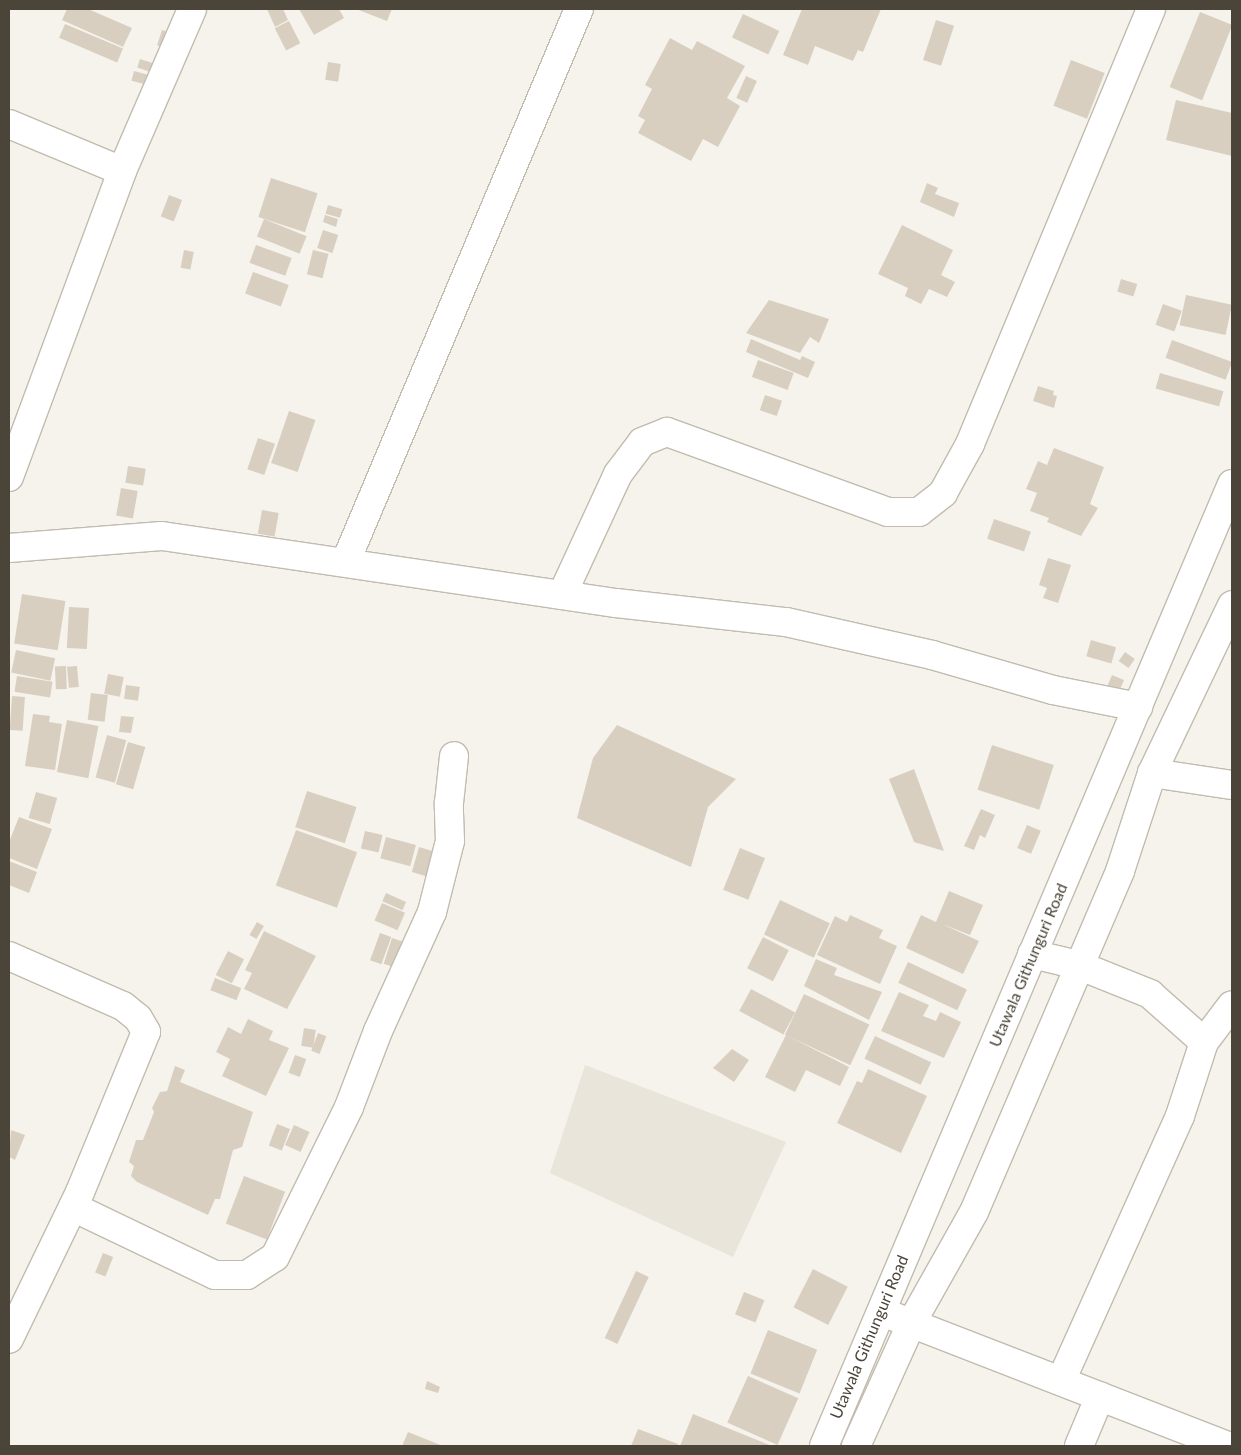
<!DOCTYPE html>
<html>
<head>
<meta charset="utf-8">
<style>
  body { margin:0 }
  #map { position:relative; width:1241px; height:1455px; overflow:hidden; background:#f6f3ec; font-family:Lato,sans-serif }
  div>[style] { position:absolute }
  .residential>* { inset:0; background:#eae5da }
  .building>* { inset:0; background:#d8cfc1; transform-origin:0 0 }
  .roads { filter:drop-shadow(1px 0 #c2bbae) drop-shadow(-1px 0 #c2bbae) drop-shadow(0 1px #c2bbae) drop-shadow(0 -1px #c2bbae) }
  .minor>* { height:28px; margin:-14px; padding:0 14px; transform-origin:14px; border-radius:14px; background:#fff }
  span { translate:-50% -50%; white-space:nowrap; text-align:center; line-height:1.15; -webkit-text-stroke:4px #fff; paint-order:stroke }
  .street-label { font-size:16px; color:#4b4439 }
  .frame { position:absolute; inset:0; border:10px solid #4b4439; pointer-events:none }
</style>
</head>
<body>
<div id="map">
  <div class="residential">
    <div style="clip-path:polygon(585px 1065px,786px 1142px,733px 1257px,550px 1173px)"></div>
  </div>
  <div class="building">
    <div style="clip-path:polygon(67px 9px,88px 9px,132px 28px,123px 47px,62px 20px)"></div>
    <div style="clip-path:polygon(267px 9px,283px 9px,288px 20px,275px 27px)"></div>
    <div style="clip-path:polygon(299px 9px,339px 9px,344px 18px,314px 35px)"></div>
    <div style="clip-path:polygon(356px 9px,392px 9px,387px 21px)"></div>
    <div style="clip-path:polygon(802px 9px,881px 9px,863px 52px,858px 50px,853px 61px,815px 46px,808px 65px,783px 55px)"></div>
    <div style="left:1200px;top:12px;width:35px;height:81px;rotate:22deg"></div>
    <div style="left:743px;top:14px;width:40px;height:26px;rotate:25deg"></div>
    <div style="left:936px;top:20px;width:19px;height:42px;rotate:18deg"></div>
    <div style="left:289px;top:21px;width:25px;height:16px;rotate:63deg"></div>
    <div style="left:65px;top:24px;width:63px;height:15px;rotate:23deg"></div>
    <div style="left:162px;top:30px;width:13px;height:16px;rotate:18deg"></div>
    <div style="clip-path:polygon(670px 38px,692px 50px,697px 41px,745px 66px,727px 98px,740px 106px,718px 147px,703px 139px,691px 161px,638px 133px,645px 120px,638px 116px,652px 89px,645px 85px)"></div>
    <div style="left:140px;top:59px;width:19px;height:9px;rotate:18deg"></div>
    <div style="left:1071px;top:60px;width:36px;height:49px;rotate:21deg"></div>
    <div style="left:328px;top:62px;width:13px;height:18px;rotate:9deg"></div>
    <div style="left:134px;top:71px;width:20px;height:10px;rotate:15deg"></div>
    <div style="left:746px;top:76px;width:12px;height:24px;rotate:24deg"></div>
    <div style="clip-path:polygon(1176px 100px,1232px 113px,1232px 156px,1166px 140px)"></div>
    <div style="left:271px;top:178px;width:49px;height:41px;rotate:18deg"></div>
    <div style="clip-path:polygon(927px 183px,938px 188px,935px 194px,959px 203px,954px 217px,920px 202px)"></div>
    <div style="left:169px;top:195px;width:14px;height:23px;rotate:21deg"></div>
    <div style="left:328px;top:205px;width:15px;height:9px;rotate:16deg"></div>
    <div style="clip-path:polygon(325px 215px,338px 219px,336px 227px,323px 222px)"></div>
    <div style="left:264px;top:219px;width:46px;height:19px;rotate:22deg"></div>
    <div style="clip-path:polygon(902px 225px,953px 250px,941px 275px,955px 282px,947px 297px,929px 289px,921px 304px,905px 296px,908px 288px,878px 274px)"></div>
    <div style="left:323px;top:230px;width:16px;height:19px;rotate:18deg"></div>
    <div style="left:256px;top:245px;width:38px;height:19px;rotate:20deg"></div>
    <div style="left:184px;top:250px;width:10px;height:18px;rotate:11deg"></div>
    <div style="left:313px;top:250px;width:16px;height:25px;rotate:14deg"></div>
    <div style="left:253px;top:272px;width:38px;height:23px;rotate:20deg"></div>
    <div style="left:1121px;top:279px;width:17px;height:13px;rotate:17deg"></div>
    <div style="left:1186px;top:295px;width:47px;height:31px;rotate:12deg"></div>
    <div style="clip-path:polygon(769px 300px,829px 319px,819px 343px,810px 337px,800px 353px,746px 333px)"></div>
    <div style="left:1163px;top:304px;width:20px;height:22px;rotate:20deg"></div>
    <div style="clip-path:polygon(751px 339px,800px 360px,802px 356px,815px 362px,808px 378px,746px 352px)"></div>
    <div style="left:1172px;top:340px;width:64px;height:19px;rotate:20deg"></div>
    <div style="left:758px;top:360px;width:38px;height:18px;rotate:20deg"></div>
    <div style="left:1160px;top:373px;width:66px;height:16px;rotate:16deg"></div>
    <div style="clip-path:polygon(1038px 386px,1054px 391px,1053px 395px,1057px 396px,1054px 408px,1033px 401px)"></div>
    <div style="left:765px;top:395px;width:18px;height:16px;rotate:19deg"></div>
    <div style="left:289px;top:411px;width:28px;height:55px;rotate:19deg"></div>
    <div style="left:258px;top:438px;width:18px;height:33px;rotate:19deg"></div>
    <div style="clip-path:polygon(1054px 448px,1104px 467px,1090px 504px,1098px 508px,1081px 536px,1047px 522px,1049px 518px,1030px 511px,1037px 493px,1026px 489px,1038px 461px,1047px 465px)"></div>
    <div style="left:128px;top:466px;width:18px;height:17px;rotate:9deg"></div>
    <div style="left:121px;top:488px;width:17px;height:28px;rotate:10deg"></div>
    <div style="left:262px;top:510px;width:17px;height:24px;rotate:10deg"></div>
    <div style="left:994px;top:519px;width:39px;height:21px;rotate:19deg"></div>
    <div style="clip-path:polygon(1048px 558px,1071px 565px,1058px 603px,1043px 598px,1047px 588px,1039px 585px)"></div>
    <div style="left:22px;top:594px;width:44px;height:50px;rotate:9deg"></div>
    <div style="left:69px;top:607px;width:20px;height:41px;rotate:3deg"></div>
    <div style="left:1091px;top:640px;width:26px;height:17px;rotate:16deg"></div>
    <div style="left:16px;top:650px;width:40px;height:23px;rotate:12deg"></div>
    <div style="left:1125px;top:652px;width:12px;height:11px;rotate:35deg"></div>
    <div style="left:66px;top:666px;width:23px;height:11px;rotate:88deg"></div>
    <div style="left:77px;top:666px;width:21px;height:10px;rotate:85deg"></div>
    <div style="left:108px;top:674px;width:16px;height:20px;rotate:11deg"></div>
    <div style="left:1112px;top:675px;width:13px;height:11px;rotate:23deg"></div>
    <div style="left:17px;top:676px;width:36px;height:16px;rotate:9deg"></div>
    <div style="left:126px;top:685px;width:14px;height:14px;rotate:8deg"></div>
    <div style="left:91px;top:693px;width:17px;height:27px;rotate:7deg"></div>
    <div style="left:12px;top:696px;width:13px;height:34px;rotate:4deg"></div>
    <div style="clip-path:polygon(33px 714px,50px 716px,49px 722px,62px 724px,55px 770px,25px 766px)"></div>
    <div style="clip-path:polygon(121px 716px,134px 717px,131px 733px,119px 732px)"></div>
    <div style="left:67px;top:720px;width:32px;height:53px;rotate:11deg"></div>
    <div style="clip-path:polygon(617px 725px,736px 779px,708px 807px,691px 867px,577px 818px,593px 758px)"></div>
    <div style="left:107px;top:735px;width:20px;height:44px;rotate:15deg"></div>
    <div style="left:128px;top:742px;width:18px;height:44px;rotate:16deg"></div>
    <div style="left:992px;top:745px;width:65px;height:47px;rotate:18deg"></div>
    <div style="clip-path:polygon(914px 769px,944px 851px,914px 842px,889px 779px)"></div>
    <div style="left:307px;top:791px;width:52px;height:38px;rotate:18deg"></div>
    <div style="left:36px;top:792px;width:22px;height:27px;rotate:16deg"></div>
    <div style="clip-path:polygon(981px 809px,995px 815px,985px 838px,980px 835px,974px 850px,964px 846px)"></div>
    <div style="clip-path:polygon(19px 817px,52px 829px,37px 869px,9px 858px,9px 842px)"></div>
    <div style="left:1027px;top:825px;width:15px;height:25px;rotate:23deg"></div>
    <div style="left:296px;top:830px;width:65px;height:59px;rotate:20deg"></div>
    <div style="left:365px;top:831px;width:18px;height:18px;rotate:13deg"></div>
    <div style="left:386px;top:837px;width:31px;height:22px;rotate:15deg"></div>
    <div style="left:419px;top:847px;width:15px;height:26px;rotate:16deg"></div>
    <div style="left:740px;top:848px;width:27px;height:45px;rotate:22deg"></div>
    <div style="clip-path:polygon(9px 861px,37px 872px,29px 893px,9px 885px)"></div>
    <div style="clip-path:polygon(949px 891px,983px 905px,970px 935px,942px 924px,979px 941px,963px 974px,906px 948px,921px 915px,936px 922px)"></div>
    <div style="left:386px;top:893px;width:22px;height:9px;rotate:24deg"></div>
    <div style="left:780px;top:900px;width:55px;height:38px;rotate:25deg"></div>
    <div style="left:382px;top:903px;width:25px;height:19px;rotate:23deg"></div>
    <div style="clip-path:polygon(850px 915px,883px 930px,879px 938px,897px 946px,880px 984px,817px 955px,835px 916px,847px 922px)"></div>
    <div style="left:257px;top:922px;width:8px;height:15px;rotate:30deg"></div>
    <div style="clip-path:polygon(264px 931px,316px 956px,287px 1009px,244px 989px,252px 973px,245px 970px)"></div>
    <div style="left:380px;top:933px;width:12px;height:29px;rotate:20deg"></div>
    <div style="left:763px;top:937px;width:29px;height:35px;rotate:27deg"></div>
    <div style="left:392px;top:938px;width:13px;height:27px;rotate:18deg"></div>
    <div style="left:228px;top:951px;width:18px;height:27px;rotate:27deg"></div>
    <div style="clip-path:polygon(816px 959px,837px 968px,834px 975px,882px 992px,869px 1020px,804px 986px)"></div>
    <div style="left:908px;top:962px;width:65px;height:23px;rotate:25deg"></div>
    <div style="left:215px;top:978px;width:28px;height:13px;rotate:21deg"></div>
    <div style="left:751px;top:989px;width:50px;height:25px;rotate:28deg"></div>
    <div style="clip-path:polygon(899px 992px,929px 1005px,923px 1016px,936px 1021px,940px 1012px,961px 1022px,944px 1058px,881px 1031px)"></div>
    <div style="left:804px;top:994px;width:72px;height:45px;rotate:25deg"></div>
    <div style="clip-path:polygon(248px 1019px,273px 1031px,269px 1040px,289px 1048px,266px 1096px,222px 1076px,230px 1059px,216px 1052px,228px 1027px,241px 1034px)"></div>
    <div style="left:304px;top:1028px;width:12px;height:18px;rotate:9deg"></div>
    <div style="left:318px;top:1033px;width:9px;height:19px;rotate:21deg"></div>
    <div style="clip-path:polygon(786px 1035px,849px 1067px,840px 1086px,806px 1070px,795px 1092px,765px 1077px)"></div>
    <div style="left:875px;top:1036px;width:62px;height:25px;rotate:25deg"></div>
    <div style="clip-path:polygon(732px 1049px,749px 1060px,734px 1082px,713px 1068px)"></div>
    <div style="left:295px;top:1055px;width:12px;height:19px;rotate:20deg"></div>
    <div style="clip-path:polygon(175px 1066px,185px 1070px,180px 1082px,253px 1112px,242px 1147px,233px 1150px,220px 1199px,215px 1199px,208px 1215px,137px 1182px,131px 1176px,134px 1166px,129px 1162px,136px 1140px,143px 1140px,154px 1112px,152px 1108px,160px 1092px,167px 1091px)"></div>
    <div style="clip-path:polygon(868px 1069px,927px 1096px,901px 1153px,837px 1123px,857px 1081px,862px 1083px)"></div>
    <div style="left:277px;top:1124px;width:14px;height:23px;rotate:21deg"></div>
    <div style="left:294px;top:1125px;width:17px;height:22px;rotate:24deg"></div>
    <div style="clip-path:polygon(11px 1130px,25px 1135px,15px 1160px,9px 1157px)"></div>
    <div style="left:244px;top:1176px;width:44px;height:51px;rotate:21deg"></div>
    <div style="left:103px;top:1253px;width:11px;height:21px;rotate:22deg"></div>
    <div style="left:813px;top:1269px;width:39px;height:43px;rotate:27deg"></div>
    <div style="left:636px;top:1271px;width:14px;height:74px;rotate:25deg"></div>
    <div style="left:744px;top:1292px;width:22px;height:24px;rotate:22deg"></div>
    <div style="left:768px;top:1330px;width:53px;height:47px;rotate:22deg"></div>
    <div style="left:748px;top:1376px;width:55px;height:51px;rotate:24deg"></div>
    <div style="clip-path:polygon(427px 1381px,440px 1387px,438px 1393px,425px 1389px)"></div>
    <div style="clip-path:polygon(693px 1414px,772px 1446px,680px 1446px)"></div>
    <div style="clip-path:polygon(638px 1429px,678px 1444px,678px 1446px,631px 1446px)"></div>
    <div style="clip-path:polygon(408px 1432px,443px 1446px,402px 1446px)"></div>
  </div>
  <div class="roads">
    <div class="minor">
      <div style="left:9px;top:124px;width:122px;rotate:22.6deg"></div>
      <div style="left:9px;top:477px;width:326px;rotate:-69.7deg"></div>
      <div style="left:122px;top:171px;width:176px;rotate:-66.6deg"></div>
      <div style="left:9px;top:548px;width:153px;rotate:-4.5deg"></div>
      <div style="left:162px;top:536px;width:459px;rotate:8.4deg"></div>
      <div style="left:616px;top:603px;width:171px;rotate:6.4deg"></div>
      <div style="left:786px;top:622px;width:150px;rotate:12.7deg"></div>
      <div style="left:932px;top:655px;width:126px;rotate:16.1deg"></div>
      <div style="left:1053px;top:690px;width:87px;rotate:11.3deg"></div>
      <div style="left:346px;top:561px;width:599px;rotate:-67.12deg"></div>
      <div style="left:562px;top:595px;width:133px;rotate:-65.2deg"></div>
      <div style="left:618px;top:474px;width:40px;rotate:-53deg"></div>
      <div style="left:642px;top:442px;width:27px;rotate:-22deg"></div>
      <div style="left:667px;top:432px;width:235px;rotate:19.9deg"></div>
      <div style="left:888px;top:512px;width:31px"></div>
      <div style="left:919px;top:512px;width:31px;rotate:-38deg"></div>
      <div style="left:943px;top:493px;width:56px;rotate:-61.1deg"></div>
      <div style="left:970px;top:444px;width:471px;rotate:-67.4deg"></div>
      <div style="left:1152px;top:773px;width:81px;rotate:8.5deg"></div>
      <div style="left:1032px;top:954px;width:47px;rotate:13.4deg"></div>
      <div style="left:1078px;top:965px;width:78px;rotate:21.9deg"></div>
      <div style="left:1150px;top:994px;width:72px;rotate:41.6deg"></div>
      <div style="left:1204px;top:1042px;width:78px;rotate:108deg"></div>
      <div style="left:1180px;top:1116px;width:290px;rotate:114.2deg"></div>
      <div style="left:9px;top:956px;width:124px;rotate:23.7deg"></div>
      <div style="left:123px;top:1006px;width:19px;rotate:39deg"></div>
      <div style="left:138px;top:1018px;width:16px;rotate:60deg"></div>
      <div style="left:146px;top:1032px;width:173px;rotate:112.4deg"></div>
      <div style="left:80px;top:1192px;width:163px;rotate:115.8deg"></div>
      <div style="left:1204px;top:1042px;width:46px;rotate:-52.9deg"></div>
      <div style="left:73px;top:1207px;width:157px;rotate:25.6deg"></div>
      <div style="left:215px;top:1275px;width:32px"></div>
      <div style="left:247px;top:1275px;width:33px;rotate:-33deg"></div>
      <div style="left:275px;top:1257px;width:167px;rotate:-63.7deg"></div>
      <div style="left:349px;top:1107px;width:81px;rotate:-69.1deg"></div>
      <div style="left:378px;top:1031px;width:131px;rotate:-65.6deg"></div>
      <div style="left:432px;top:912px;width:73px;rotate:-75.8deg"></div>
      <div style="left:450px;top:841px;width:38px;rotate:-92deg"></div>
      <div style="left:449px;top:803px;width:47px;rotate:-83.9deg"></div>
      <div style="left:895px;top:1317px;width:357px;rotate:21.2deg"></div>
      <div style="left:824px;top:1446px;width:1045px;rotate:-67.02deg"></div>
      <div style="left:856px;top:1446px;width:136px;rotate:-65.7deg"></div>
      <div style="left:912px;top:1322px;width:126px;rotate:-60.6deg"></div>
      <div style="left:974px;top:1212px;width:371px;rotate:-66.8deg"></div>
      <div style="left:1120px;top:871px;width:103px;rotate:-71.9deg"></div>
      <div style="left:1152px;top:773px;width:186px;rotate:-64.5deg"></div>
      <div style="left:1079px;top:1446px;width:54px;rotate:-67.2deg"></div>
    </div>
  </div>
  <div class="street-label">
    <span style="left:1028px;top:965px;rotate:-67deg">Utawala Githunguri Road</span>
    <span style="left:869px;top:1337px;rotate:-67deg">Utawala Githunguri Road</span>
  </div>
  <div class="frame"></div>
</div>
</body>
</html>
